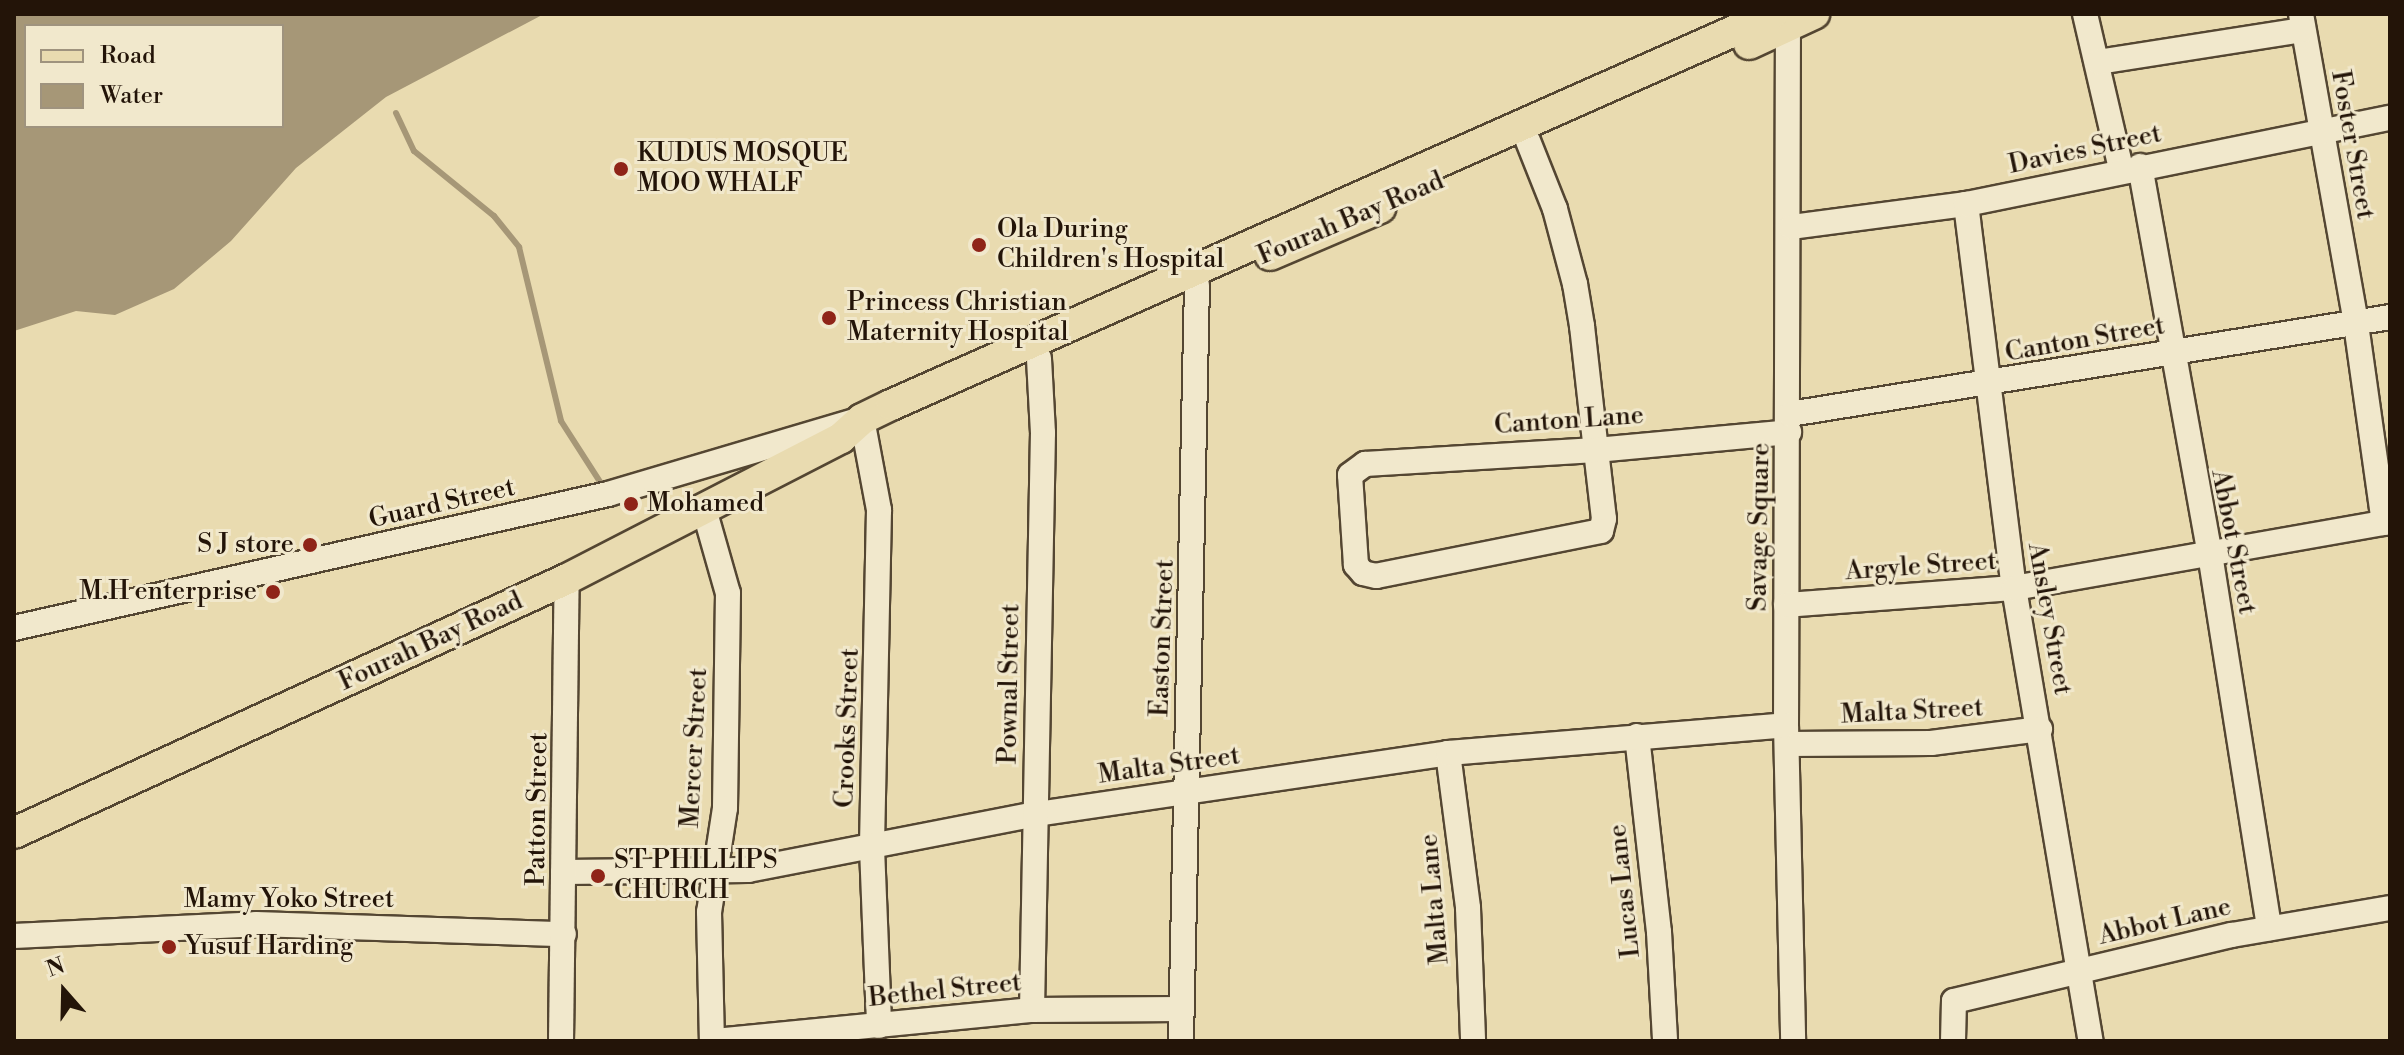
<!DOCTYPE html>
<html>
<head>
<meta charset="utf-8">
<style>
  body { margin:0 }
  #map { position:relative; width:2404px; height:1055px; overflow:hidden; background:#e9dbb0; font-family:"Libre Bodoni",serif }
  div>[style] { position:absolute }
  .water>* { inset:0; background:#a69777 }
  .stream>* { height:6px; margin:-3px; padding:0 3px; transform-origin:3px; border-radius:3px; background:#a69777 }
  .roads { filter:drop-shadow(2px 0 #544632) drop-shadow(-2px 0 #544632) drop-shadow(0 2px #544632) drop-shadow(0 -2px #544632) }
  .minor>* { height:24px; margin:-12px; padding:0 12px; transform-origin:12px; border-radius:12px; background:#f1e8cc }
  .major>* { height:30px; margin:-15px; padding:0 15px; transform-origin:15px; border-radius:15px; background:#e9dbb0 }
  .dots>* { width:22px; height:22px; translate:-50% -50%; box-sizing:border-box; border:4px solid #f1e8cc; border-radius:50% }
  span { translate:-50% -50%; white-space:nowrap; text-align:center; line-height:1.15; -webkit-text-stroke:6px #f1e8cc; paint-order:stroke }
  .street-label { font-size:26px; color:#231408 }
  .poi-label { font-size:26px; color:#231408 }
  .left { translate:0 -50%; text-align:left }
  .right { translate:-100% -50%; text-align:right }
  .frame { position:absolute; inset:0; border:16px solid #231408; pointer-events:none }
  .legend { position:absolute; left:24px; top:24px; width:260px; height:104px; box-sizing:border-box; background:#f1e8cc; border:2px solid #9f937e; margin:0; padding:10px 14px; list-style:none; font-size:24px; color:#231408 }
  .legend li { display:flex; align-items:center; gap:16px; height:40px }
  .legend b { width:40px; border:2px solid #9f937e }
  .north { position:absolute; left:24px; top:951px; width:80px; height:80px; -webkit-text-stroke:6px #f1e8cc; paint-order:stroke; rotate:340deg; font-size:22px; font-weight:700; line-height:32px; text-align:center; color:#231408 }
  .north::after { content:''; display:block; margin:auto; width:28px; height:36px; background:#231408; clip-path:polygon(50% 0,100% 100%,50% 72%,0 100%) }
</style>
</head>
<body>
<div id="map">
  <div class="water">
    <div style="clip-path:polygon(evenodd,14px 14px,544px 14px,386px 97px,296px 168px,231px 241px,174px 289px,115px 315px,76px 311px,14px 331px,14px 14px,26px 26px,282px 26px,282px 126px,26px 126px,26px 26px)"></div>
  </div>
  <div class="stream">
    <div style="left:396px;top:113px;width:42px;rotate:64.7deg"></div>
    <div style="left:414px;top:151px;width:103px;rotate:39.1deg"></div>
    <div style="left:494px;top:216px;width:40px;rotate:51deg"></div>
    <div style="left:519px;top:247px;width:179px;rotate:76.4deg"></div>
    <div style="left:561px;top:421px;width:80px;rotate:57.3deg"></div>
  </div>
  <div class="roads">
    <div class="minor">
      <div style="left:1788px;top:14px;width:711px;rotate:90.16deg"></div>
      <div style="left:1786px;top:725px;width:316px;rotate:88.7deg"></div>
      <div style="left:2085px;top:14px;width:159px;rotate:76.9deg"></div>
      <div style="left:2301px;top:14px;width:315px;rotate:79.9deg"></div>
      <div style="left:2356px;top:324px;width:201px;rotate:82deg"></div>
      <div style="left:2098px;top:62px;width:207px;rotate:-8.9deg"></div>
      <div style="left:1528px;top:141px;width:73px;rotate:68.3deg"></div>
      <div style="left:1555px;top:209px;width:78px;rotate:75.1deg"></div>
      <div style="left:1575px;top:284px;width:43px;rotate:80.5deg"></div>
      <div style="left:1582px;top:326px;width:125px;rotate:83.6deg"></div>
      <div style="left:1596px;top:450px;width:69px;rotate:83.4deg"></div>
      <div style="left:1604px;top:519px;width:12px;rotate:104deg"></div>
      <div style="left:1601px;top:531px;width:229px;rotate:168.7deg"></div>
      <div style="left:1376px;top:576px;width:13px;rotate:-167deg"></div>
      <div style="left:1363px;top:573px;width:11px;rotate:-131deg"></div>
      <div style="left:1356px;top:565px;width:90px;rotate:-93.8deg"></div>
      <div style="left:1350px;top:475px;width:19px;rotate:-36deg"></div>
      <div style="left:1365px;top:464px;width:231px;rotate:-3.5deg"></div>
      <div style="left:1596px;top:450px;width:194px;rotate:-5.3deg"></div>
      <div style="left:2140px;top:166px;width:394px;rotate:79.8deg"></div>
      <div style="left:2210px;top:554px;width:379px;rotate:81deg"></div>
      <div style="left:1966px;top:204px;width:387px;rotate:82.9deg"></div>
      <div style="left:2014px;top:588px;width:459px;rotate:80.4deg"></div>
      <div style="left:1791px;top:227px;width:177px;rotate:-7.5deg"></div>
      <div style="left:1966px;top:204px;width:433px;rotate:-11.5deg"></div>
      <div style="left:1790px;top:414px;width:608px;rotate:-9.18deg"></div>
      <div style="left:704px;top:509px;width:87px;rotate:74.1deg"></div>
      <div style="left:728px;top:593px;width:215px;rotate:90.8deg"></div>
      <div style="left:725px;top:808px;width:105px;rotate:98.7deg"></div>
      <div style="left:709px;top:912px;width:129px;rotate:88.7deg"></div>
      <div style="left:1786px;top:605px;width:229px;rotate:-4.3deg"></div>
      <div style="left:2014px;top:588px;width:382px;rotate:-10deg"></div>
      <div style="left:14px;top:628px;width:609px;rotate:-12.71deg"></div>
      <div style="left:608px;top:494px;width:265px;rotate:-16.5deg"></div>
      <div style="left:862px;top:419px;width:93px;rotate:79.4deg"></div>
      <div style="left:879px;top:510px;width:338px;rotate:91.2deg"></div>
      <div style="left:872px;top:848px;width:178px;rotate:87.7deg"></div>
      <div style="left:1637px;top:736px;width:197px;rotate:83.6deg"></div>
      <div style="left:1659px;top:932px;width:109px;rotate:86.8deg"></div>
      <div style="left:1787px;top:744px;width:144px;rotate:-0.4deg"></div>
      <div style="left:1931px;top:743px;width:110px;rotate:-7.3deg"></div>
      <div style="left:1448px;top:753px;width:156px;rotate:82.6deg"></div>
      <div style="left:1468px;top:908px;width:133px;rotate:87.8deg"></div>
      <div style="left:563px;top:872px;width:185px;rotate:-0.6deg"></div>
      <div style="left:748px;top:870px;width:294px;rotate:-11deg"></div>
      <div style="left:1037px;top:814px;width:416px;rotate:-8.4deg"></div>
      <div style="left:1448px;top:753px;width:339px;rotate:-4.7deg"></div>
      <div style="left:14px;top:936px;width:242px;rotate:-2.8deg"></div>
      <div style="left:256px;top:924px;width:308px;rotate:1.9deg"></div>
      <div style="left:1032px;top:1010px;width:577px;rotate:-88.91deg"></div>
      <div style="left:1043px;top:433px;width:75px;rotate:-93.1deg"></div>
      <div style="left:561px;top:1041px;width:462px;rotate:-89.3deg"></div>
      <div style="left:715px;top:1041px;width:319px;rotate:-5.6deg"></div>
      <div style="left:1032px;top:1010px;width:149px;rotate:-0.4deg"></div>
      <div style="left:1181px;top:1041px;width:756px;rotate:-88.79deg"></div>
      <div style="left:1953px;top:1041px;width:40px;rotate:-88.6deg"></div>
      <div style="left:1954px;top:1001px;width:286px;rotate:-13.4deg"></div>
      <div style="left:2232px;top:935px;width:160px;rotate:-9.7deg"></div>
    </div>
    <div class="major">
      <div style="left:1749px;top:44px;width:72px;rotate:-24.8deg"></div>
      <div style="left:1270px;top:255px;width:120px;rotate:-23.1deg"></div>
      <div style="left:14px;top:833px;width:609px;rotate:-24.67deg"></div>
      <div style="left:567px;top:579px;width:308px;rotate:-27.2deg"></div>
      <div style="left:841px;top:438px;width:28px;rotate:-42deg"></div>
      <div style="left:862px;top:419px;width:32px;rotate:-26deg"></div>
      <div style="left:891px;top:405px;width:964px;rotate:-23.93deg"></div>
    </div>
  </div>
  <div class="dots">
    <div style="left:621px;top:169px;background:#8f2418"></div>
    <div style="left:979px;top:245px;background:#8f2418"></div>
    <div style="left:829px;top:318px;background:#8f2418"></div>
    <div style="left:631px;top:504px;background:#8f2418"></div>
    <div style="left:310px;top:545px;background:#8f2418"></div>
    <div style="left:273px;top:592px;background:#8f2418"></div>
    <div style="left:598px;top:876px;background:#8f2418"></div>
    <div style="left:169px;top:947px;background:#8f2418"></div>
  </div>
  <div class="street-label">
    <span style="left:2352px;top:145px;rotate:80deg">Foster Street</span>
    <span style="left:2085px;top:150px;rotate:-12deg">Davies Street</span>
    <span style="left:1351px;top:219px;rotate:-23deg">Fourah Bay Road</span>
    <span style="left:2085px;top:340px;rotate:-10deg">Canton Street</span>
    <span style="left:1569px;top:421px;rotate:-4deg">Canton Lane</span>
    <span style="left:442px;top:504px;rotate:-13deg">Guard Street</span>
    <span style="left:1760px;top:527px;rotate:-89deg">Savage Square</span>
    <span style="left:2233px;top:542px;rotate:79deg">Abbot Street</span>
    <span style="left:1921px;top:567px;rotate:-4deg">Argyle Street</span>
    <span style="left:2049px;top:619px;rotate:80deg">Ansley Street</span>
    <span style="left:1163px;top:638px;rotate:-88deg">Easton Street</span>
    <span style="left:431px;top:642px;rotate:-25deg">Fourah Bay Road</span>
    <span style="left:1010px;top:684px;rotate:-89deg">Pownal Street</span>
    <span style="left:1912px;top:712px;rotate:-3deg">Malta Street</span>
    <span style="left:848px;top:728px;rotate:-88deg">Crooks Street</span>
    <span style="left:695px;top:748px;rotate:-87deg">Mercer Street</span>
    <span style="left:1169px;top:766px;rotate:-8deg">Malta Street</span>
    <span style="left:538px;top:809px;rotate:-89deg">Patton Street</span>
    <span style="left:1625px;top:891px;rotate:-96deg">Lucas Lane</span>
    <span style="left:1435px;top:899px;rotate:-95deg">Malta Lane</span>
    <span style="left:289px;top:900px">Mamy Yoko Street</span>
    <span style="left:2165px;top:922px;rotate:-13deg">Abbot Lane</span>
    <span style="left:945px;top:991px;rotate:-6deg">Bethel Street</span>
  </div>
  <div class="poi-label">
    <span class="left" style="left:637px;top:169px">KUDUS MOSQUE<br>MOO WHALF</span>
    <span class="left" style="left:997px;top:245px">Ola During<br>Children's Hospital</span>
    <span class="left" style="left:847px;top:318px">Princess Christian<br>Maternity Hospital</span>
    <span class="left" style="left:647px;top:504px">Mohamed</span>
    <span class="right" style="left:294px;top:545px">S J store</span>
    <span class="right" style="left:257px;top:592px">M.H enterprise</span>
    <span class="left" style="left:614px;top:876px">ST PHILLIPS<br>CHURCH</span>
    <span class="left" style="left:185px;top:947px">Yusuf Harding</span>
  </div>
  <div class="frame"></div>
  <ul class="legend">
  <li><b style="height:10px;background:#e9dbb0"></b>Road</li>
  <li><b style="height:22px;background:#a69777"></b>Water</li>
  </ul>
  <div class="north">N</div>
</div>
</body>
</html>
